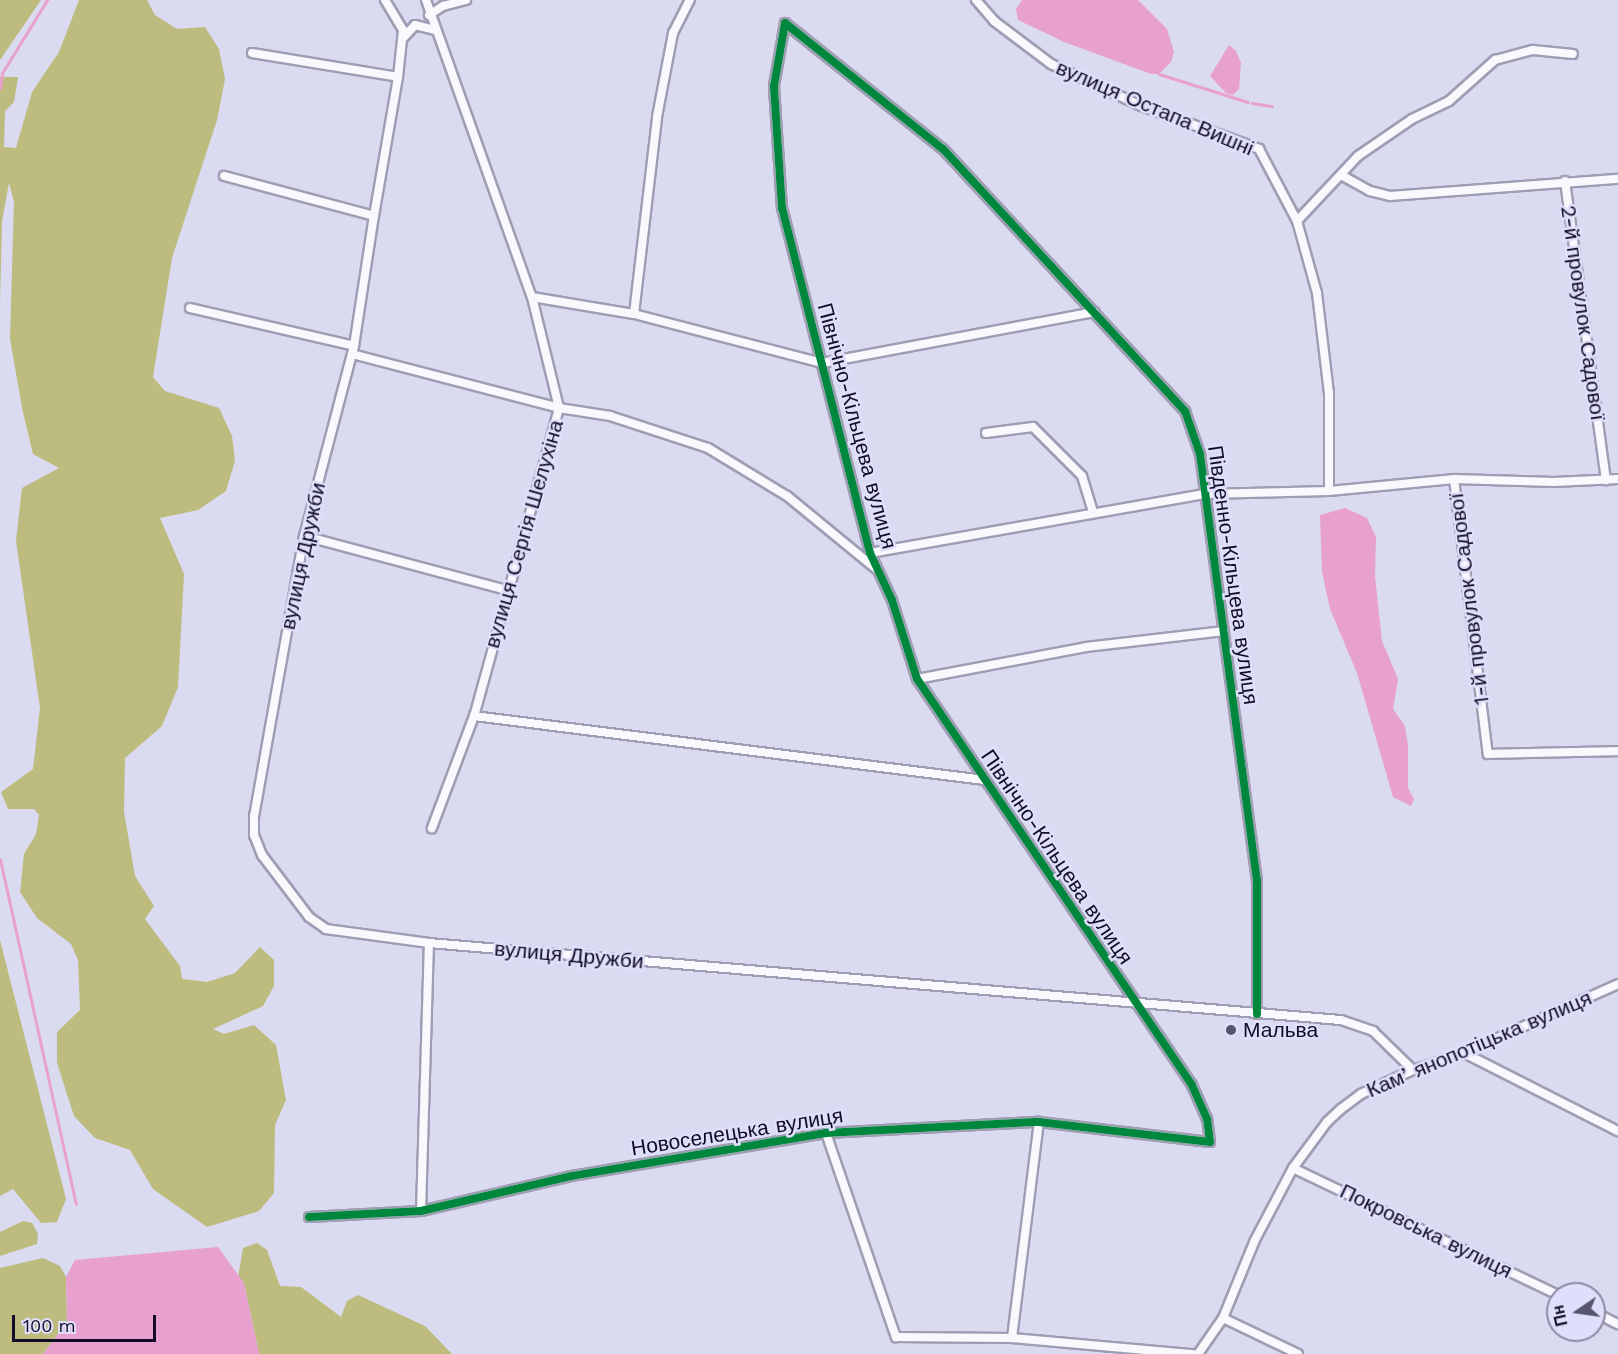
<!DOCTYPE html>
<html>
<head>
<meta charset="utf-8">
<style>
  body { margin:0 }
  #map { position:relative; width:1618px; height:1354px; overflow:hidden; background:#dadaf1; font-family:"Work Sans",sans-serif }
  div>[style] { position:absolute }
  .forest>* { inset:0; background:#bebb7e }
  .water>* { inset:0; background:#e8a1cf }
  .stream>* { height:3px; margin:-1.5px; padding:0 1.5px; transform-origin:1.5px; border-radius:1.5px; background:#e8a1cf }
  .roads { filter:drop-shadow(2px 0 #9f9db4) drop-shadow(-2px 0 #9f9db4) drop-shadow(0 2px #9f9db4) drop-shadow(0 -2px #9f9db4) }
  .street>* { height:8px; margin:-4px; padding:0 4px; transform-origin:4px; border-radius:4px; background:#f9f9fd }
  .cycleway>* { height:8px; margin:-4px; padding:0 4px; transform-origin:4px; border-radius:4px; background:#00873e }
  .dots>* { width:16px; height:16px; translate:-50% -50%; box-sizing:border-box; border:3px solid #dfdefb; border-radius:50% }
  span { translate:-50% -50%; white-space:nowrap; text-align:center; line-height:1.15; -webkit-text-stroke:5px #dfdefb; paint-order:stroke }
  .street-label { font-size:21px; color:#110d26 }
  .poi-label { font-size:21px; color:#110d26 }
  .left { translate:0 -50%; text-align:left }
  .north { position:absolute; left:1546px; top:1282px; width:60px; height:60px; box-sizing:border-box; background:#dfdefb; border:2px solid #8d8aa6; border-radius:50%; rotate:257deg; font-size:16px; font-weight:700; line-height:24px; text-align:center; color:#110d26 }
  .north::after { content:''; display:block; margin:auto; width:21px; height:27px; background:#57556d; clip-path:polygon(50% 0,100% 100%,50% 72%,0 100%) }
  .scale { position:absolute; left:12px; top:1315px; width:144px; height:27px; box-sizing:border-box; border:3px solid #110d26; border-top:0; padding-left:8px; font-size:18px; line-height:21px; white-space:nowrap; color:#110d26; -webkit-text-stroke:4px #dfdefb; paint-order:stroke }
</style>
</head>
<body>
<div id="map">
  <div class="forest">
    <div style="clip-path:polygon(0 0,41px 0,0 60px)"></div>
    <div style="clip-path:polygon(79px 0,147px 0,155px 15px,177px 29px,205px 27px,219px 49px,225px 79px,217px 120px,172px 258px,153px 377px,165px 391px,219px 408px,232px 436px,235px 461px,226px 491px,198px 510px,160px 518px,184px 574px,178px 687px,162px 726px,125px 758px,124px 812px,135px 876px,154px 906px,145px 919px,180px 966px,182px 979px,207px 982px,235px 973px,260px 947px,274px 960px,274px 986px,263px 1006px,213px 1029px,224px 1034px,254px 1025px,276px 1045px,286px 1100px,275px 1125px,274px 1193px,259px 1211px,207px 1227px,153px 1189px,130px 1150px,95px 1138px,74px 1116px,57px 1063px,57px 1032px,80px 1010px,78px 960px,71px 944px,37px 918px,20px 892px,24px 854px,36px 834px,39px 815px,34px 809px,8px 809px,1px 792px,33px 769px,40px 708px,16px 541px,22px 488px,59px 468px,33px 454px,22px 408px,10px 339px,14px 202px,9px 183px,2px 221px,0 305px,0 77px,18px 77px,14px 102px,5px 111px,4px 147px,16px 148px,32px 92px,59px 52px)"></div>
    <div style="clip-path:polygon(0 940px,66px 1199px,57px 1222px,41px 1223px,13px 1189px,0 1196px)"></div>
    <div style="clip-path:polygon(23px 1221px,32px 1223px,38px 1234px,37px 1244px,0 1256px,0 1232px)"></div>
    <div style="clip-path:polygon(257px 1243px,267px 1250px,280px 1286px,301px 1287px,341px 1317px,347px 1301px,358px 1295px,425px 1326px,452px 1354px,259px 1354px,244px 1283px,238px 1277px,243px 1248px)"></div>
    <div style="clip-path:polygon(43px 1258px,60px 1266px,66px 1277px,67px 1322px,43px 1354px,0 1354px,0 1268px)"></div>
  </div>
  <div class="water">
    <div style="clip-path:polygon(1022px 0,1138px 0,1167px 29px,1174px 52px,1171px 62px,1159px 74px,1151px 74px,1064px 42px,1018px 20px,1016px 9px)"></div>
    <div style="clip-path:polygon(1229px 45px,1236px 51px,1241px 63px,1239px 89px,1233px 95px,1226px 93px,1210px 76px)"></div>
    <div style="clip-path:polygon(1345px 508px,1367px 518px,1376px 537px,1375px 577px,1382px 641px,1398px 679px,1393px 709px,1405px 726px,1408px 745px,1408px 788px,1414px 799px,1411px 806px,1393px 797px,1357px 673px,1330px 609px,1322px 572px,1320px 515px)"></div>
    <div style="clip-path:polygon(218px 1247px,244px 1283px,259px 1354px,43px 1354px,67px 1322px,66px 1277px,75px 1260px)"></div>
  </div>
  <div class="stream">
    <div style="left:1159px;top:74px;width:93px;rotate:17.5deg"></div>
    <div style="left:0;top:88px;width:15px;rotate:-82deg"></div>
    <div style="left:2px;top:73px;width:86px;rotate:-58.3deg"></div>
    <div style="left:1252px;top:103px;width:20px;rotate:9deg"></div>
    <div style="left:0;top:859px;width:353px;rotate:77.6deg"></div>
  </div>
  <div class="roads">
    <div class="street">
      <div style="left:426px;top:0;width:315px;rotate:70.4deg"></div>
      <div style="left:532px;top:297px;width:114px;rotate:76.3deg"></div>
      <div style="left:559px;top:408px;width:320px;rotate:105.4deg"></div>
      <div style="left:474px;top:716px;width:120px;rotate:110.6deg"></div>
      <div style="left:976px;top:0;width:28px;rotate:49deg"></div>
      <div style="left:994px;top:21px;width:71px;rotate:37deg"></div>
      <div style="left:1051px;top:64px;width:97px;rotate:25deg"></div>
      <div style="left:1139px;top:105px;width:128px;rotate:20.1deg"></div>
      <div style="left:1259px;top:149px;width:81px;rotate:62.2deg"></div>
      <div style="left:1297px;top:221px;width:75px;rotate:74.5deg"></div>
      <div style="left:1317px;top:293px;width:101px;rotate:83.2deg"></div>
      <div style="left:1329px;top:393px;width:98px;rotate:90deg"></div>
      <div style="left:429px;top:15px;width:17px;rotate:-33deg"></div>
      <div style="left:443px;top:6px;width:24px;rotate:-15deg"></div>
      <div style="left:404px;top:37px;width:16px;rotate:-47deg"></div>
      <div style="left:415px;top:25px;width:21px;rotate:14deg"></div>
      <div style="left:252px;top:53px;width:148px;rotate:9.3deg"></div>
      <div style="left:398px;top:77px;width:47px;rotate:-83.9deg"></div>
      <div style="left:403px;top:30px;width:35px;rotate:-121deg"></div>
      <div style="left:1341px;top:175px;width:33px;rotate:29deg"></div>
      <div style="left:1370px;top:191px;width:21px;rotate:14deg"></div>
      <div style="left:1390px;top:196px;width:229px;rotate:-4.3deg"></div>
      <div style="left:224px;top:176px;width:155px;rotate:14.9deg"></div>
      <div style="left:374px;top:216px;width:141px;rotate:-80.2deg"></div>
      <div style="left:1565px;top:181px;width:302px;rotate:82.2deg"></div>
      <div style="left:1297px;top:221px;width:89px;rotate:-46.8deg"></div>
      <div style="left:1358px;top:156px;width:65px;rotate:-34.4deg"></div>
      <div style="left:1412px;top:119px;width:41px;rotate:-25.9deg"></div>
      <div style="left:1449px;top:101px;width:62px;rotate:-41.7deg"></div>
      <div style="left:1495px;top:60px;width:39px;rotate:-15deg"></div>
      <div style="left:1533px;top:50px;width:40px;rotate:5.7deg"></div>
      <div style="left:532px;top:297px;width:103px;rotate:9.5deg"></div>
      <div style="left:634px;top:314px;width:194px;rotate:14.6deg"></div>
      <div style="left:822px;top:363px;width:277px;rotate:-10.6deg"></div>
      <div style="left:190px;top:308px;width:168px;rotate:13deg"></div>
      <div style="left:354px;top:346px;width:132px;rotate:-81.3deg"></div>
      <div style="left:634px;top:314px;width:198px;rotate:-83.3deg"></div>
      <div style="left:657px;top:117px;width:86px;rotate:-79.2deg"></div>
      <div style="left:673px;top:33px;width:37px;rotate:-63deg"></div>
      <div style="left:354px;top:346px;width:196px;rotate:104.7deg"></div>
      <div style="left:304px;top:536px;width:284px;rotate:100.1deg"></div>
      <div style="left:254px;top:816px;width:19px;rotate:90deg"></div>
      <div style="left:254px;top:835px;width:22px;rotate:68deg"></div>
      <div style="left:262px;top:855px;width:78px;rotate:52.8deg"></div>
      <div style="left:309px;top:917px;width:21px;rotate:35deg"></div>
      <div style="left:326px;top:929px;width:104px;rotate:7.7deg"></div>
      <div style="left:429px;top:943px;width:915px;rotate:4.83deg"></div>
      <div style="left:1341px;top:1020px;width:34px;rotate:19deg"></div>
      <div style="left:1373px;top:1031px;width:56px;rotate:44.3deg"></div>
      <div style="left:352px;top:354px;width:214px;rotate:14.6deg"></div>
      <div style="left:559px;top:408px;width:52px;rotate:8.9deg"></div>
      <div style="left:610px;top:416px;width:103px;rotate:18.1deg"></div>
      <div style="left:708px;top:448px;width:92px;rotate:31.3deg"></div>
      <div style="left:787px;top:496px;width:114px;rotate:39.3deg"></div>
      <div style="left:986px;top:433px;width:47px;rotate:-7.3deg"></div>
      <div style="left:1033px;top:427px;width:69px;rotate:45deg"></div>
      <div style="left:1082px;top:476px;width:37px;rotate:73deg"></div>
      <div style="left:1454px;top:479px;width:277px;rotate:83deg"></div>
      <div style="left:1488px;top:754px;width:130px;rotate:-1.3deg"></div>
      <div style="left:304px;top:536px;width:210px;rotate:14.9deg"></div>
      <div style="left:870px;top:553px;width:341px;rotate:-10deg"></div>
      <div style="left:1206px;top:494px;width:123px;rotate:-1.4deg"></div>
      <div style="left:1329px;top:491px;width:126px;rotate:-5.5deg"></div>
      <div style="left:1454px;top:479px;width:100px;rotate:1.7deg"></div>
      <div style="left:1554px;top:482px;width:64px;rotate:-2.7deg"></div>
      <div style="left:917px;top:679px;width:172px;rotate:-10.7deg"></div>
      <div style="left:1086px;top:647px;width:139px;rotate:-6.6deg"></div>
      <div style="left:474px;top:716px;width:514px;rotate:7.15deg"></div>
      <div style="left:1464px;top:1053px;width:173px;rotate:26.9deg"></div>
      <div style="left:826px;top:1133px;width:216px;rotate:71.1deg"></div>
      <div style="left:896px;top:1337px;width:116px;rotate:0.5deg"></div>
      <div style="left:1012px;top:1338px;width:182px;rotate:5.1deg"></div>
      <div style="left:1293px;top:1168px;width:294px;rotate:25.6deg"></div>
      <div style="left:421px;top:1211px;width:268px;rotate:-88.3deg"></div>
      <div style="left:309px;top:1217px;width:112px;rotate:-3.1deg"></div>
      <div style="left:421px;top:1211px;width:155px;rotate:-13.1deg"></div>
      <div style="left:572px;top:1176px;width:258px;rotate:-9.6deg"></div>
      <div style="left:826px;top:1133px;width:213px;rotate:-3deg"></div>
      <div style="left:1039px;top:1122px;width:172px;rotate:6.7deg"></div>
      <div style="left:1210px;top:1142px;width:23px;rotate:-97deg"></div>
      <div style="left:1207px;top:1119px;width:37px;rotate:-114deg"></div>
      <div style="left:1192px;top:1085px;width:490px;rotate:-124.1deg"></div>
      <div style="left:917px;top:679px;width:83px;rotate:-107.6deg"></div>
      <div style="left:892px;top:600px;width:52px;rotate:-115.1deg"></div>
      <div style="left:870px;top:553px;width:356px;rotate:-104.3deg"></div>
      <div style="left:782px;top:208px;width:122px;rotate:-93.8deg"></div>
      <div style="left:774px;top:86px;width:64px;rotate:-80.1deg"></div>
      <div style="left:785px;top:23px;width:202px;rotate:38.6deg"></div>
      <div style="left:943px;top:149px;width:357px;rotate:47.3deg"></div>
      <div style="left:1185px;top:411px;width:46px;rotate:70.8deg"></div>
      <div style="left:1200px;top:454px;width:430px;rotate:82.4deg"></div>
      <div style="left:1257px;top:880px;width:134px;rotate:90deg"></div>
      <div style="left:1594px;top:1312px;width:27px;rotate:27deg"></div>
      <div style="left:1223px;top:1318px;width:83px;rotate:25.6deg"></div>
      <div style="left:1012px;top:1338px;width:218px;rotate:-82.9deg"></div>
      <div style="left:1198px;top:1354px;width:44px;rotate:-55.2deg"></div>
      <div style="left:1223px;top:1318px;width:84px;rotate:-67.7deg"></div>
      <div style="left:1255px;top:1240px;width:81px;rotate:-62.2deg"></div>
      <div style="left:1293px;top:1168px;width:57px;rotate:-53.5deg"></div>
      <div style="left:1327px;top:1122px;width:19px;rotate:-43deg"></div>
      <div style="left:1341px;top:1109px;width:25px;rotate:-37deg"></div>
      <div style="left:1361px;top:1094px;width:57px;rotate:-24.8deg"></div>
      <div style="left:1413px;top:1070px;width:54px;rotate:-18.4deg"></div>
      <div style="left:1464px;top:1053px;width:169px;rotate:-24.1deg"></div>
    </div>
  </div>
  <div class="cycleway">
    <div style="left:309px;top:1217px;width:112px;rotate:-3.1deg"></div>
    <div style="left:421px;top:1211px;width:155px;rotate:-13.1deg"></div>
    <div style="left:572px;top:1176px;width:258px;rotate:-9.6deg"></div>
    <div style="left:826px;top:1133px;width:213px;rotate:-3deg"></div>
    <div style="left:1039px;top:1122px;width:172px;rotate:6.7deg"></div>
    <div style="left:1210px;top:1142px;width:23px;rotate:-97deg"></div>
    <div style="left:1207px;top:1119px;width:37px;rotate:-114deg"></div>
    <div style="left:1192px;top:1085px;width:490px;rotate:-124.1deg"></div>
    <div style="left:917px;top:679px;width:83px;rotate:-107.6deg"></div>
    <div style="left:892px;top:600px;width:52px;rotate:-115.1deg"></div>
    <div style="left:870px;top:553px;width:356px;rotate:-104.3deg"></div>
    <div style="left:782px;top:208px;width:122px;rotate:-93.8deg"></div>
    <div style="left:774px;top:86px;width:64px;rotate:-80.1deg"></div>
    <div style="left:785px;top:23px;width:202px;rotate:38.6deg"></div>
    <div style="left:943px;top:149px;width:357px;rotate:47.3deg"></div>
    <div style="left:1185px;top:411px;width:46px;rotate:70.8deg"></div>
    <div style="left:1200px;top:454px;width:430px;rotate:82.4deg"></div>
    <div style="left:1257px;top:880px;width:134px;rotate:90deg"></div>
  </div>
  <div class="dots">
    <div style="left:1231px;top:1030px;background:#57556d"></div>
  </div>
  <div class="street-label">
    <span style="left:1155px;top:108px;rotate:23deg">вулиця Остапа Вишні</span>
    <span style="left:1583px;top:313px;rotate:82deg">2-й провулок Садової</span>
    <span style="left:857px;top:426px;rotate:75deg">Північно-Кільцева вулиця</span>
    <span style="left:524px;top:534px;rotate:-74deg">вулиця Сергія Шелухіна</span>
    <span style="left:303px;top:556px;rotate:-78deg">вулиця Дружби</span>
    <span style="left:1233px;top:575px;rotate:82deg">Південно-Кільцева вулиця</span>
    <span style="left:1469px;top:599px;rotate:-97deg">1-й провулок Садової</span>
    <span style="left:1057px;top:857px;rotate:56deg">Північно-Кільцева вулиця</span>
    <span style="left:569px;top:955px;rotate:5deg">вулиця Дружби</span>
    <span style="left:1479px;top:1044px;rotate:-23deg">Камʼянопотіцька вулиця</span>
    <span style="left:737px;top:1132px;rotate:-9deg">Новоселецька вулиця</span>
    <span style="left:1426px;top:1231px;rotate:26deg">Покровська вулиця</span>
  </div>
  <div class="poi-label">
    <span class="left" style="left:1243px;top:1030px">Мальва</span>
  </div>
  <div class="north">Пн</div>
  <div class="scale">100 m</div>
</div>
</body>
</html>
